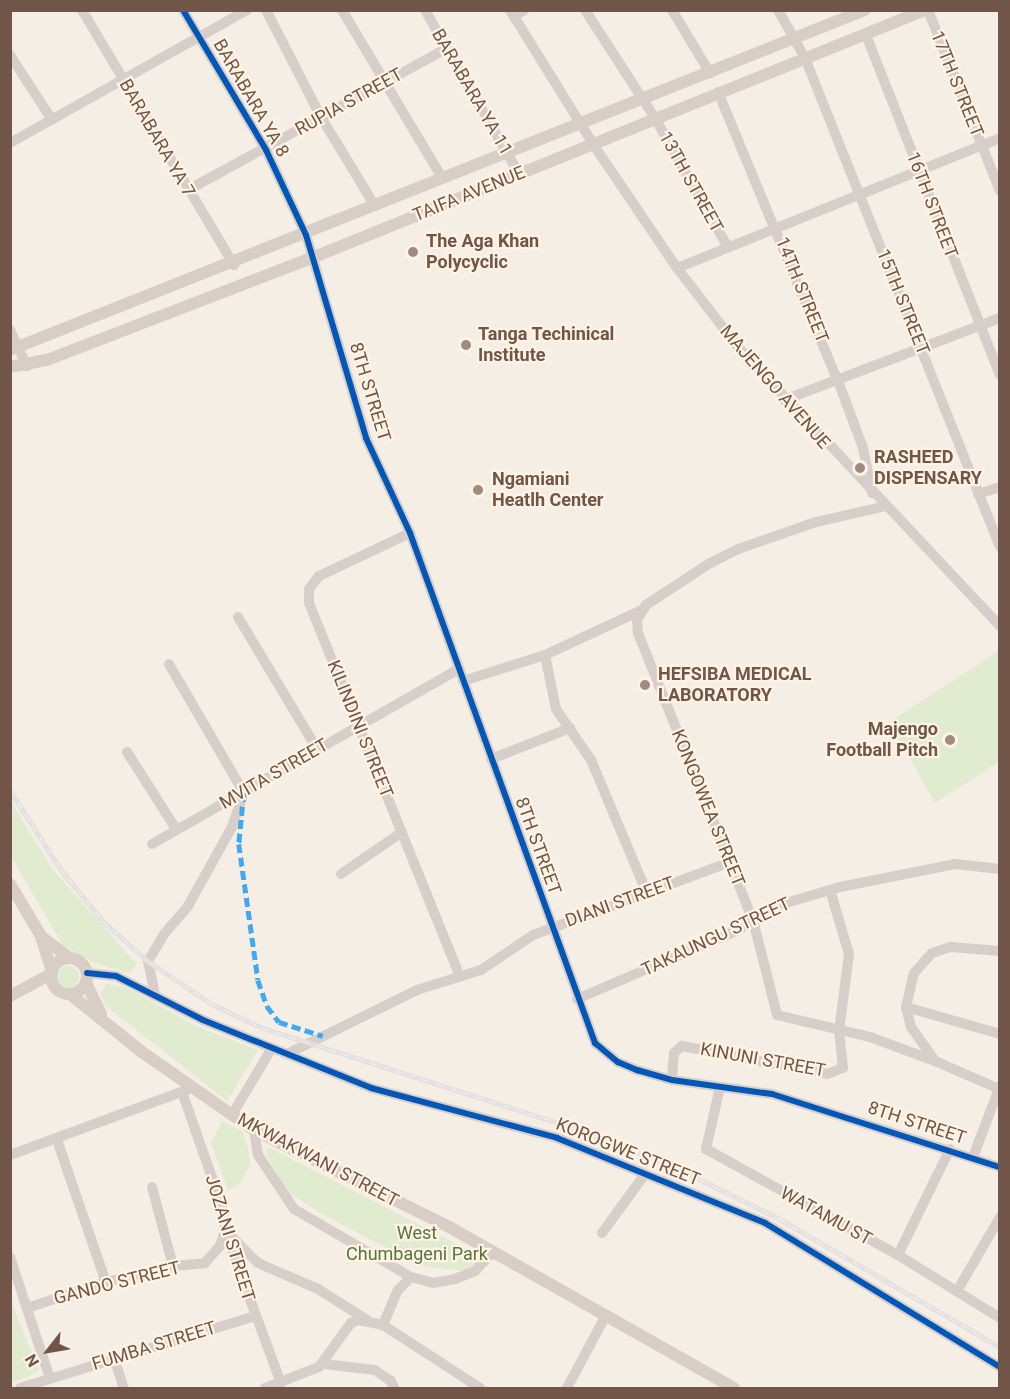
<!DOCTYPE html>
<html>
<head>
<meta charset="utf-8">
<style>
  body { margin:0 }
  #map { position:relative; width:1010px; height:1399px; overflow:hidden; background:#f5eee5; font-family:Roboto,sans-serif }
  div>[style] { position:absolute }
  .green>* { inset:0; background:#e1ebd0 }
  .round { border-radius:50% }
  .minor>* { height:10px; margin:-5px; padding:0 5px; transform-origin:5px; border-radius:5px; background:#d7cec9 }
  .major>* { height:12px; margin:-6px; padding:0 6px; transform-origin:6px; border-radius:6px; background:#d9cec5 }
  .major>.ring { margin:-6px; padding:0; box-sizing:content-box; background:none; border:12px solid #d9cec5; border-radius:50% }
  .rail>* { height:4.5px; margin-top:-2.25px; transform-origin:0; background:repeating-linear-gradient(90deg,#fff3e4 0 7px,#e3e0e2 0 14px); box-sizing:border-box; border-block:2px solid #e3e0e2 }
  .quiet>* { height:4.5px; margin-top:-2.25px; transform-origin:0; background:repeating-linear-gradient(90deg,#3fa9f5 0 9px,transparent 0 13.5px) }
  .cycleway>* { height:6px; margin:-3px; padding:0 3px; transform-origin:3px; border-radius:3px; background:#0057b8 }
  .dots>* { width:16px; height:16px; translate:-50% -50%; box-sizing:border-box; border:3px solid #fff3e4; border-radius:50% }
  span { translate:-50% -50%; white-space:nowrap; text-align:center; line-height:1.15; -webkit-text-stroke:4.5px #fff3e4; paint-order:stroke }
  .street-label { font-size:18px; color:#705548 }
  .poi-label { font-size:18px; color:#705548; font-weight:700 }
  .left { translate:0 -50%; text-align:left }
  .right { translate:-100% -50%; text-align:right }
  .park-label { font-size:18px; color:#527740 }
  .frame { position:absolute; inset:0; border:12px solid #705548; pointer-events:none }
  .north { position:absolute; left:18px; top:1321px; width:60px; height:60px; -webkit-text-stroke:4px #fff3e4; paint-order:stroke; rotate:239deg; font-size:16px; font-weight:700; line-height:24px; text-align:center; color:#705548 }
  .north::after { content:''; display:block; margin:auto; width:21px; height:27px; background:#705548; clip-path:polygon(50% 0,100% 100%,50% 72%,0 100%) }
</style>
</head>
<body>
<div id="map">
  <div class="green">
    <div style="clip-path:polygon(999px 651px,999px 762px,935px 803px,889px 722px)"></div>
    <div style="clip-path:polygon(10px 800px,53px 870px,137px 964px,129px 973px,94px 963px,62px 944px,11px 856px)"></div>
    <div class="round" style="left:57px;top:966px;width:22px;height:22px"></div>
    <div style="clip-path:polygon(107px 984px,127px 988px,198px 1027px,258px 1050px,227px 1101px,106px 1006px,100px 993px)"></div>
    <div style="clip-path:polygon(222px 1121px,242px 1131px,248px 1147px,250px 1165px,238px 1186px,228px 1190px,211px 1143px)"></div>
    <div style="clip-path:polygon(268px 1147px,480px 1256px,476px 1263px,463px 1271px,421px 1266px,322px 1214px,292px 1195px,281px 1182px,266px 1154px)"></div>
    <div style="clip-path:polygon(10px 1298px,39px 1371px,11px 1384px,10px 1384px)"></div>
  </div>
  <div class="minor">
    <div style="left:82px;top:10px;width:297px;rotate:59.2deg"></div>
    <div style="left:183px;top:10px;width:163px;rotate:59.3deg"></div>
    <div style="left:266px;top:150px;width:94px;rotate:64.8deg"></div>
    <div style="left:306px;top:235px;width:212px;rotate:73.5deg"></div>
    <div style="left:366px;top:438px;width:105px;rotate:65.1deg"></div>
    <div style="left:410px;top:533px;width:543px;rotate:70.06deg"></div>
    <div style="left:595px;top:1043px;width:30px;rotate:40deg"></div>
    <div style="left:618px;top:1062px;width:21px;rotate:23deg"></div>
    <div style="left:637px;top:1070px;width:36px;rotate:16deg"></div>
    <div style="left:672px;top:1080px;width:101px;rotate:8deg"></div>
    <div style="left:772px;top:1094px;width:239px;rotate:17.8deg"></div>
    <div style="left:266px;top:10px;width:120px;rotate:62.8deg"></div>
    <div style="left:321px;top:117px;width:104px;rotate:58.8deg"></div>
    <div style="left:342px;top:10px;width:196px;rotate:59.2deg"></div>
    <div style="left:425px;top:10px;width:189px;rotate:60.2deg"></div>
    <div style="left:510px;top:10px;width:158px;rotate:58.2deg"></div>
    <div style="left:593px;top:144px;width:150px;rotate:55.9deg"></div>
    <div style="left:677px;top:268px;width:100px;rotate:52.3deg"></div>
    <div style="left:738px;top:347px;width:383px;rotate:46.8deg"></div>
    <div style="left:585px;top:10px;width:129px;rotate:57.1deg"></div>
    <div style="left:655px;top:118px;width:147px;rotate:60.6deg"></div>
    <div style="left:672px;top:10px;width:74px;rotate:58.9deg"></div>
    <div style="left:778px;top:10px;width:55px;rotate:60.6deg"></div>
    <div style="left:805px;top:58px;width:526px;rotate:68.26deg"></div>
    <div style="left:928px;top:10px;width:195px;rotate:68.3deg"></div>
    <div style="left:514px;top:17px;width:12px;rotate:-35deg"></div>
    <div style="left:866px;top:35px;width:365px;rotate:68.5deg"></div>
    <div style="left:10px;top:55px;width:77px;rotate:57.1deg"></div>
    <div style="left:718px;top:92px;width:313px;rotate:67.5deg"></div>
    <div style="left:838px;top:381px;width:72px;rotate:69.5deg"></div>
    <div style="left:863px;top:448px;width:46px;rotate:78.7deg"></div>
    <div style="left:10px;top:143px;width:272px;rotate:-29.3deg"></div>
    <div style="left:188px;top:190px;width:295px;rotate:-28.7deg"></div>
    <div style="left:677px;top:268px;width:348px;rotate:-21.9deg"></div>
    <div style="left:10px;top:330px;width:40px;rotate:65deg"></div>
    <div style="left:784px;top:400px;width:231px;rotate:-20.8deg"></div>
    <div style="left:978px;top:494px;width:23px;rotate:-18deg"></div>
    <div style="left:886px;top:506px;width:72px;rotate:167.1deg"></div>
    <div style="left:816px;top:522px;width:83px;rotate:160.9deg"></div>
    <div style="left:738px;top:549px;width:31px;rotate:153deg"></div>
    <div style="left:710px;top:563px;width:77px;rotate:146.7deg"></div>
    <div style="left:646px;top:605px;width:17px;rotate:121deg"></div>
    <div style="left:637px;top:620px;width:13px;rotate:86deg"></div>
    <div style="left:638px;top:633px;width:309px;rotate:68.2deg"></div>
    <div style="left:753px;top:920px;width:98px;rotate:75.8deg"></div>
    <div style="left:777px;top:1015px;width:96px;rotate:13.3deg"></div>
    <div style="left:870px;top:1037px;width:69px;rotate:20.3deg"></div>
    <div style="left:410px;top:533px;width:101px;rotate:154.7deg"></div>
    <div style="left:319px;top:576px;width:16px;rotate:128deg"></div>
    <div style="left:309px;top:589px;width:14px;rotate:90deg"></div>
    <div style="left:309px;top:603px;width:403px;rotate:68deg"></div>
    <div style="left:238px;top:617px;width:154px;rotate:59.1deg"></div>
    <div style="left:545px;top:655px;width:55px;rotate:78.5deg"></div>
    <div style="left:556px;top:709px;width:62px;rotate:55.5deg"></div>
    <div style="left:591px;top:760px;width:144px;rotate:67.2deg"></div>
    <div style="left:463px;top:681px;width:86px;rotate:-17.6deg"></div>
    <div style="left:545px;top:655px;width:109px;rotate:-24.9deg"></div>
    <div style="left:127px;top:752px;width:91px;rotate:57.5deg"></div>
    <div style="left:491px;top:759px;width:85px;rotate:-21.4deg"></div>
    <div style="left:152px;top:844px;width:353px;rotate:-29.7deg"></div>
    <div style="left:341px;top:874px;width:74px;rotate:-34.5deg"></div>
    <div style="left:87px;top:973px;width:29px;rotate:6deg"></div>
    <div style="left:116px;top:976px;width:97px;rotate:26.8deg"></div>
    <div style="left:203px;top:1020px;width:181px;rotate:22deg"></div>
    <div style="left:371px;top:1088px;width:193px;rotate:15deg"></div>
    <div style="left:557px;top:1138px;width:225px;rotate:22.2deg"></div>
    <div style="left:765px;top:1223px;width:276px;rotate:31.5deg"></div>
    <div style="left:155px;top:994px;width:34px;rotate:-102deg"></div>
    <div style="left:148px;top:961px;width:31px;rotate:-59deg"></div>
    <div style="left:164px;top:934px;width:37px;rotate:-49deg"></div>
    <div style="left:188px;top:906px;width:90px;rotate:-60.9deg"></div>
    <div style="left:232px;top:827px;width:36px;rotate:-71deg"></div>
    <div style="left:244px;top:793px;width:149px;rotate:-120.2deg"></div>
    <div style="left:577px;top:999px;width:175px;rotate:-23.2deg"></div>
    <div style="left:738px;top:930px;width:55px;rotate:-29.4deg"></div>
    <div style="left:786px;top:903px;width:56px;rotate:-16.5deg"></div>
    <div style="left:840px;top:887px;width:117px;rotate:-11.3deg"></div>
    <div style="left:955px;top:864px;width:45px;rotate:6.3deg"></div>
    <div style="left:906px;top:1007px;width:98px;rotate:16deg"></div>
    <div style="left:287px;top:1054px;width:145px;rotate:-26.2deg"></div>
    <div style="left:417px;top:990px;width:67px;rotate:-17.4deg"></div>
    <div style="left:481px;top:970px;width:63px;rotate:-33.9deg"></div>
    <div style="left:533px;top:935px;width:210px;rotate:-20.3deg"></div>
    <div style="left:672px;top:1080px;width:27px;rotate:-86deg"></div>
    <div style="left:674px;top:1053px;width:11px;rotate:-41deg"></div>
    <div style="left:682px;top:1046px;width:148px;rotate:10.9deg"></div>
    <div style="left:827px;top:1074px;width:17px;rotate:-21deg"></div>
    <div style="left:843px;top:1068px;width:37px;rotate:-96deg"></div>
    <div style="left:839px;top:1031px;width:78px;rotate:-82.6deg"></div>
    <div style="left:849px;top:954px;width:67px;rotate:-106.5deg"></div>
    <div style="left:720px;top:1087px;width:64px;rotate:102.7deg"></div>
    <div style="left:706px;top:1149px;width:219px;rotate:28.9deg"></div>
    <div style="left:898px;top:1255px;width:120px;rotate:31.7deg"></div>
    <div style="left:997px;top:1088px;width:68px;rotate:-156.5deg"></div>
    <div style="left:935px;top:1061px;width:42px;rotate:-125.2deg"></div>
    <div style="left:911px;top:1027px;width:21px;rotate:-104deg"></div>
    <div style="left:906px;top:1007px;width:35px;rotate:-77deg"></div>
    <div style="left:914px;top:973px;width:27px;rotate:-48deg"></div>
    <div style="left:932px;top:953px;width:20px;rotate:-18deg"></div>
    <div style="left:951px;top:947px;width:49px;rotate:4.7deg"></div>
    <div style="left:182px;top:1092px;width:121px;rotate:70.7deg"></div>
    <div style="left:222px;top:1206px;width:25px;rotate:83deg"></div>
    <div style="left:225px;top:1231px;width:162px;rotate:69.8deg"></div>
    <div style="left:232px;top:1115px;width:78px;rotate:-59.2deg"></div>
    <div style="left:254px;top:1130px;width:25px;rotate:81deg"></div>
    <div style="left:258px;top:1155px;width:65px;rotate:56.3deg"></div>
    <div style="left:294px;top:1209px;width:135px;rotate:30.2deg"></div>
    <div style="left:411px;top:1277px;width:23px;rotate:15deg"></div>
    <div style="left:433px;top:1283px;width:22px;rotate:-10deg"></div>
    <div style="left:455px;top:1279px;width:22px;rotate:-22deg"></div>
    <div style="left:475px;top:1271px;width:25px;rotate:-47deg"></div>
    <div style="left:57px;top:1140px;width:150px;rotate:71deg"></div>
    <div style="left:10px;top:1155px;width:189px;rotate:-20.2deg"></div>
    <div style="left:973px;top:1157px;width:76px;rotate:-69.2deg"></div>
    <div style="left:152px;top:1187px;width:82px;rotate:75.1deg"></div>
    <div style="left:228px;top:1233px;width:42px;rotate:45deg"></div>
    <div style="left:258px;top:1263px;width:65px;rotate:23.4deg"></div>
    <div style="left:318px;top:1289px;width:58px;rotate:32.3deg"></div>
    <div style="left:602px;top:1233px;width:73px;rotate:-53.9deg"></div>
    <div style="left:898px;top:1255px;width:118px;rotate:-63.9deg"></div>
    <div style="left:10px;top:1257px;width:128px;rotate:71.8deg"></div>
    <div style="left:957px;top:1291px;width:86px;rotate:-59.8deg"></div>
    <div style="left:27px;top:1308px;width:83px;rotate:-18.2deg"></div>
    <div style="left:106px;top:1282px;width:69px;rotate:-13.4deg"></div>
    <div style="left:173px;top:1266px;width:32px;rotate:-5deg"></div>
    <div style="left:205px;top:1263px;width:23px;rotate:-49deg"></div>
    <div style="left:220px;top:1246px;width:16px;rotate:-72deg"></div>
    <div style="left:383px;top:1325px;width:38px;rotate:-67deg"></div>
    <div style="left:398px;top:1290px;width:18px;rotate:-45deg"></div>
    <div style="left:114px;top:1358px;width:32px;rotate:72deg"></div>
    <div style="left:324px;top:1364px;width:51px;rotate:6.7deg"></div>
    <div style="left:375px;top:1370px;width:19px;rotate:35deg"></div>
    <div style="left:391px;top:1381px;width:8px;rotate:67deg"></div>
    <div style="left:20px;top:1388px;width:246px;rotate:-17deg"></div>
    <div style="left:265px;top:1388px;width:58px;rotate:-21.3deg"></div>
    <div style="left:319px;top:1367px;width:54px;rotate:-54deg"></div>
    <div style="left:351px;top:1323px;width:9px;rotate:-21deg"></div>
    <div style="left:359px;top:1320px;width:25px;rotate:12deg"></div>
    <div style="left:383px;top:1325px;width:116px;rotate:33deg"></div>
    <div style="left:567px;top:1388px;width:83px;rotate:-61.9deg"></div>
  </div>
  <div class="major">
    <div style="left:10px;top:350px;width:920px;rotate:-21.69deg"></div>
    <div style="left:10px;top:367px;width:38px;rotate:-11deg"></div>
    <div style="left:47px;top:360px;width:286px;rotate:-21.1deg"></div>
    <div style="left:314px;top:257px;width:659px;rotate:-22.01deg"></div>
    <div style="left:10px;top:884px;width:61px;rotate:59.2deg"></div>
    <div style="left:41px;top:936px;width:37px;rotate:73deg"></div>
    <div style="left:42px;top:937px;width:35px;rotate:37deg"></div>
    <div class="ring" style="left:51px;top:958px;width:24px;height:24px"></div>
    <div style="left:86px;top:983px;width:34px;rotate:64deg"></div>
    <div style="left:70px;top:994px;width:92px;rotate:38.9deg"></div>
    <div style="left:142px;top:1052px;width:136px;rotate:34.9deg"></div>
    <div style="left:254px;top:1130px;width:220px;rotate:26.4deg"></div>
    <div style="left:451px;top:1228px;width:325px;rotate:29.5deg"></div>
    <div style="left:10px;top:996px;width:47px;rotate:-28.2deg"></div>
  </div>
  <div class="rail">
    <div style="left:10px;top:790px;width:93px;rotate:57.3deg"></div>
    <div style="left:60px;top:868px;width:68px;rotate:50.9deg"></div>
    <div style="left:103px;top:921px;width:60px;rotate:41.6deg"></div>
    <div style="left:148px;top:961px;width:77px;rotate:33.9deg"></div>
    <div style="left:212px;top:1004px;width:56px;rotate:25.2deg"></div>
    <div style="left:263px;top:1028px;width:333px;rotate:17.8deg"></div>
    <div style="left:580px;top:1130px;width:102px;rotate:21.3deg"></div>
    <div style="left:675px;top:1167px;width:117px;rotate:26.3deg"></div>
    <div style="left:780px;top:1219px;width:255px;rotate:30.2deg"></div>
  </div>
  <div class="quiet">
    <div style="left:244px;top:793px;width:51px;rotate:95.6deg"></div>
    <div style="left:239px;top:844px;width:137px;rotate:82deg"></div>
    <div style="left:258px;top:980px;width:28px;rotate:71deg"></div>
    <div style="left:267px;top:1006px;width:20px;rotate:53deg"></div>
    <div style="left:279px;top:1022px;width:46px;rotate:17.7deg"></div>
  </div>
  <div class="cycleway">
    <div style="left:183px;top:10px;width:163px;rotate:59.3deg"></div>
    <div style="left:266px;top:150px;width:94px;rotate:64.8deg"></div>
    <div style="left:306px;top:235px;width:212px;rotate:73.5deg"></div>
    <div style="left:366px;top:438px;width:105px;rotate:65.1deg"></div>
    <div style="left:410px;top:533px;width:543px;rotate:70.06deg"></div>
    <div style="left:595px;top:1043px;width:30px;rotate:40deg"></div>
    <div style="left:618px;top:1062px;width:21px;rotate:23deg"></div>
    <div style="left:637px;top:1070px;width:36px;rotate:16deg"></div>
    <div style="left:672px;top:1080px;width:101px;rotate:8deg"></div>
    <div style="left:772px;top:1094px;width:239px;rotate:17.8deg"></div>
    <div style="left:87px;top:973px;width:29px;rotate:6deg"></div>
    <div style="left:116px;top:976px;width:97px;rotate:26.8deg"></div>
    <div style="left:203px;top:1020px;width:181px;rotate:22deg"></div>
    <div style="left:371px;top:1088px;width:193px;rotate:15deg"></div>
    <div style="left:557px;top:1138px;width:225px;rotate:22.2deg"></div>
    <div style="left:765px;top:1223px;width:276px;rotate:31.5deg"></div>
  </div>
  <div class="dots">
    <div style="left:413px;top:252px;background:#9f8b7f"></div>
    <div style="left:466px;top:345px;background:#9f8b7f"></div>
    <div style="left:860px;top:468px;background:#9f8b7f"></div>
    <div style="left:478px;top:490px;background:#9f8b7f"></div>
    <div style="left:645px;top:685px;background:#9f8b7f"></div>
    <div style="left:950px;top:740px;background:#9f8b7f"></div>
  </div>
  <div class="street-label">
    <span style="left:957px;top:84px;rotate:68deg">17TH STREET</span>
    <span style="left:472px;top:92px;rotate:60deg">BARABARA YA 11</span>
    <span style="left:251px;top:98px;rotate:60deg">BARABARA YA 8</span>
    <span style="left:349px;top:102px;rotate:-29deg">RUPIA STREET</span>
    <span style="left:157px;top:138px;rotate:60deg">BARABARA YA 7</span>
    <span style="left:691px;top:182px;rotate:61deg">13TH STREET</span>
    <span style="left:469px;top:194px;rotate:-22deg">TAIFA AVENUE</span>
    <span style="left:932px;top:205px;rotate:69deg">16TH STREET</span>
    <span style="left:802px;top:290px;rotate:68deg">14TH STREET</span>
    <span style="left:903px;top:302px;rotate:68deg">15TH STREET</span>
    <span style="left:775px;top:387px;rotate:49deg">MAJENGO AVENUE</span>
    <span style="left:370px;top:392px;rotate:73deg">8TH STREET</span>
    <span style="left:360px;top:729px;rotate:68deg">KILINDINI STREET</span>
    <span style="left:274px;top:774px;rotate:-30deg">MVITA STREET</span>
    <span style="left:708px;top:808px;rotate:68deg">KONGOWEA STREET</span>
    <span style="left:538px;top:846px;rotate:70deg">8TH STREET</span>
    <span style="left:620px;top:902px;rotate:-20deg">DIANI STREET</span>
    <span style="left:716px;top:937px;rotate:-25deg">TAKAUNGU STREET</span>
    <span style="left:763px;top:1060px;rotate:10deg">KINUNI STREET</span>
    <span style="left:917px;top:1123px;rotate:18deg">8TH STREET</span>
    <span style="left:628px;top:1152px;rotate:22deg">KOROGWE STREET</span>
    <span style="left:318px;top:1160px;rotate:28deg">MKWAKWANI STREET</span>
    <span style="left:826px;top:1216px;rotate:29deg">WATAMU ST</span>
    <span style="left:230px;top:1238px;rotate:73deg">JOZANI STREET</span>
    <span style="left:117px;top:1283px;rotate:-14deg">GANDO STREET</span>
    <span style="left:154px;top:1346px;rotate:-17deg">FUMBA STREET</span>
  </div>
  <div class="poi-label">
    <span class="left" style="left:426px;top:252px">The Aga Khan<br>Polycyclic</span>
    <span class="left" style="left:478px;top:345px">Tanga Techinical<br>Institute</span>
    <span class="left" style="left:874px;top:468px">RASHEED<br>DISPENSARY</span>
    <span class="left" style="left:492px;top:490px">Ngamiani<br>Heatlh Center</span>
    <span class="left" style="left:658px;top:685px">HEFSIBA MEDICAL<br>LABORATORY</span>
    <span class="right" style="left:938px;top:740px">Majengo<br>Football Pitch</span>
  </div>
  <div class="park-label">
    <span style="left:417px;top:1244px">West<br>Chumbageni Park</span>
  </div>
  <div class="frame"></div>
  <div class="north">N</div>
</div>
</body>
</html>
